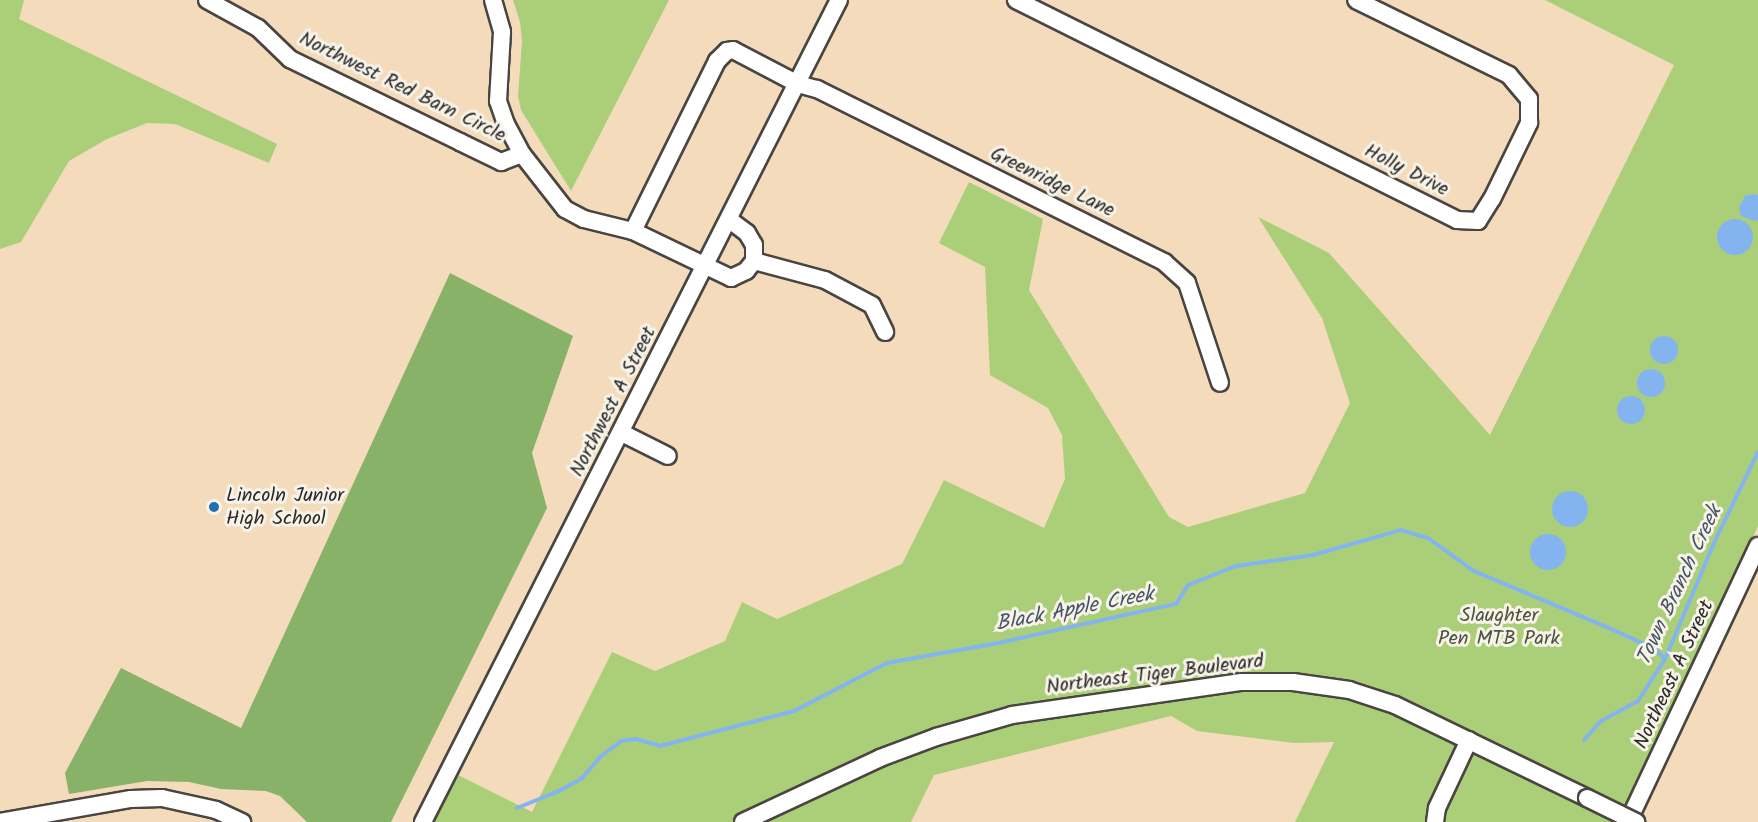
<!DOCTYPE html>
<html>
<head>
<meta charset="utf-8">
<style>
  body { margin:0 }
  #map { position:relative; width:1758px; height:822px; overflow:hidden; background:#f3dbbc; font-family:Kalam,sans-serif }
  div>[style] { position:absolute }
  .green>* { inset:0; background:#aacf78 }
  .forest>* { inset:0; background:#87b268 }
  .water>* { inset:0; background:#84b4ef }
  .round { border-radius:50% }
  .stream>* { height:4px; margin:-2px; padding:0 2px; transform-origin:2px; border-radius:2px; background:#84b4ef }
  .roads { filter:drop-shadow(2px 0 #494541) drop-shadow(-2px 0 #494541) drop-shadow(0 2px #494541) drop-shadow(0 -2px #494541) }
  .minor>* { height:16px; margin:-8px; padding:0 8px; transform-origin:8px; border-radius:8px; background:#fff }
  .bridges { filter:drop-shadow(2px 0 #494541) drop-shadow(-2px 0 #494541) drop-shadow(0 2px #494541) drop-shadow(0 -2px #494541) }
  .minor-bridge>* { height:16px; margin:-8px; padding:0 8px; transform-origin:8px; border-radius:8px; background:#fff }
  .dots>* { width:16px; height:16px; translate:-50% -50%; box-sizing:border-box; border:3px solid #f7f3e8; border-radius:50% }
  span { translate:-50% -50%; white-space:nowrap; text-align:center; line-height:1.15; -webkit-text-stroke:6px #f7f3e8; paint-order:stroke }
  .street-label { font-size:20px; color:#2b2b2b }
  .poi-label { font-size:20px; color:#2b2b2b }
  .left { translate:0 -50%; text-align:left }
  .park-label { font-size:20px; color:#4b543e }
  .water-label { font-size:21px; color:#465466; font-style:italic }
</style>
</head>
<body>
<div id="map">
  <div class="green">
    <div style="clip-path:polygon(0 0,24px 0,19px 19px,277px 144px,269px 163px,175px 124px,147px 123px,107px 139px,69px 161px,21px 242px,0 249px)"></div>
    <div style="clip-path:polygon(513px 0,669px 0,571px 191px,521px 110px,518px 96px,522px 41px,520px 22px)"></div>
    <div style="clip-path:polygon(1545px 0,1758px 0,1758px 526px,1644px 779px,1628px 822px,1295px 822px,1334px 742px,1294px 743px,1197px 731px,1171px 716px,934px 775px,911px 822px,432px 822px,456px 774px,532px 812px,612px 652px,655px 671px,725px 641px,742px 602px,777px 619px,902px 564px,944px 480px,1044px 528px,1065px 479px,1062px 435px,1048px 408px,990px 375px,985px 267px,939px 243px,969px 182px,1043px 219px,1029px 290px,1169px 517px,1188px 527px,1305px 493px,1350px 403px,1322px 318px,1258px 217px,1329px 253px,1490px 435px,1674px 65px)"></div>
  </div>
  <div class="forest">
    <div style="clip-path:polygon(450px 273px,573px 336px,532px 453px,547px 508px,391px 822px,307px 822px,280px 796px,266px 791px,221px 789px,189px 782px,147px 781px,69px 794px,65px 773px,121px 668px,241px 728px)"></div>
  </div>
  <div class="water">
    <div style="clip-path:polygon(1753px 194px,1758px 195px,1758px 220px,1754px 221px,1741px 216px,1739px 207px,1745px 196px)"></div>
    <div class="round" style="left:1717px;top:219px;width:36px;height:36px"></div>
    <div class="round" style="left:1650px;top:336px;width:28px;height:28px"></div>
    <div class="round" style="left:1637px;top:369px;width:28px;height:28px"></div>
    <div class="round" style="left:1617px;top:396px;width:28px;height:28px"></div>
    <div class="round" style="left:1552px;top:491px;width:36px;height:36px"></div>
    <div class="round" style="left:1530px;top:534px;width:36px;height:36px"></div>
  </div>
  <div class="stream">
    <div style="left:1584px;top:740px;width:25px;rotate:-48deg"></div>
    <div style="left:1601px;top:721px;width:42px;rotate:-28.4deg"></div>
    <div style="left:1638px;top:701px;width:50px;rotate:-57.3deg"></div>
    <div style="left:1665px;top:659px;width:126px;rotate:-67.1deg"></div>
    <div style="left:1714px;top:543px;width:101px;rotate:-64.2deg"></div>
    <div style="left:517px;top:808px;width:45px;rotate:-22deg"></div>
    <div style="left:559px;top:791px;width:26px;rotate:-29deg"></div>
    <div style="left:582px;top:778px;width:28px;rotate:-49deg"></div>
    <div style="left:600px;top:757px;width:26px;rotate:-37deg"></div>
    <div style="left:621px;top:741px;width:15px;rotate:-8deg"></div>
    <div style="left:636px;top:739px;width:25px;rotate:16deg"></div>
    <div style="left:660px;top:746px;width:138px;rotate:-14.6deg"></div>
    <div style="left:794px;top:711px;width:105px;rotate:-27.3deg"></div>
    <div style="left:887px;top:663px;width:113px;rotate:-10.2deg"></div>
    <div style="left:998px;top:643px;width:182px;rotate:-12.4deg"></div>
    <div style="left:1176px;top:604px;width:22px;rotate:-58deg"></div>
    <div style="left:1188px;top:585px;width:52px;rotate:-21.6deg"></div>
    <div style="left:1236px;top:566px;width:78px;rotate:-8.1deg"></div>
    <div style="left:1313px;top:555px;width:91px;rotate:-15.9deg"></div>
    <div style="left:1401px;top:530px;width:28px;rotate:17deg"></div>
    <div style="left:1428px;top:538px;width:57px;rotate:35.7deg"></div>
    <div style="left:1474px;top:571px;width:147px;rotate:22.9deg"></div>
    <div style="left:1609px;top:628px;width:51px;rotate:24.5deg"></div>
    <div style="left:1655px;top:649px;width:14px;rotate:45deg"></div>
  </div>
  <div class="roads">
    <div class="minor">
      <div style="left:207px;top:0;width:58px;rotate:28.8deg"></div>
      <div style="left:258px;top:28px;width:45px;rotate:44.1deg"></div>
      <div style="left:290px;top:59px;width:189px;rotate:26deg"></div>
      <div style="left:460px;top:142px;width:46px;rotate:26deg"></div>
      <div style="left:501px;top:162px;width:22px;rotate:-21deg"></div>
      <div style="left:493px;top:0;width:33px;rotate:74deg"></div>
      <div style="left:502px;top:32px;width:69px;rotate:93.3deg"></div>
      <div style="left:498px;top:101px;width:24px;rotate:71deg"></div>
      <div style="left:506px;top:124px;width:34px;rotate:62deg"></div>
      <div style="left:522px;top:154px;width:70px;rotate:52deg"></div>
      <div style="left:565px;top:209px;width:21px;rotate:28deg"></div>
      <div style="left:584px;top:219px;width:50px;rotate:13.8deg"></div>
      <div style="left:633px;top:231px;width:109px;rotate:25.6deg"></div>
      <div style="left:731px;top:278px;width:17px;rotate:-25deg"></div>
      <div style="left:746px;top:271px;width:13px;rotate:-51deg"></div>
      <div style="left:754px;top:261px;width:16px;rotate:-90deg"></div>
      <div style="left:754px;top:245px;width:14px;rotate:-120deg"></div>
      <div style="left:747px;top:233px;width:21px;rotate:-143deg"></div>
      <div style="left:1016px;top:0;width:493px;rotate:26.5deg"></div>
      <div style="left:1457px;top:220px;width:21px;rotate:3deg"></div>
      <div style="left:1478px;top:221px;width:26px;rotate:-58deg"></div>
      <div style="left:1492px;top:199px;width:85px;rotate:-64deg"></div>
      <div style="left:1529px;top:123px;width:24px;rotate:-90deg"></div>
      <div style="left:1529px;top:99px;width:31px;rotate:-130deg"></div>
      <div style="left:1509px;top:75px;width:170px;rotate:-153.9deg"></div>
      <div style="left:633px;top:231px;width:190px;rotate:-63.7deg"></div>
      <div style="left:717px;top:61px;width:14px;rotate:-45deg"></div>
      <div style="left:727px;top:51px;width:6px;rotate:-9deg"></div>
      <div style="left:733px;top:50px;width:73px;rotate:27.6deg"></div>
      <div style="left:798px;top:84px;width:20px;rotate:15deg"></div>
      <div style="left:817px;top:89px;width:388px;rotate:26.5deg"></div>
      <div style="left:1164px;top:262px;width:31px;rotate:42deg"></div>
      <div style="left:1187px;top:283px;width:105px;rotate:71.7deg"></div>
      <div style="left:754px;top:261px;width:73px;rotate:15deg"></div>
      <div style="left:825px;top:280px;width:53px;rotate:28deg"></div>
      <div style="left:872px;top:305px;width:30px;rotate:64deg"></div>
      <div style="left:622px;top:433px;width:51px;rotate:26.6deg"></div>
      <div style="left:0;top:822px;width:133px;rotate:-10deg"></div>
      <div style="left:131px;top:799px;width:31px;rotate:-2deg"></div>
      <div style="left:162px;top:798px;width:55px;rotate:12.5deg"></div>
      <div style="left:216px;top:810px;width:29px;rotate:25deg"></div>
      <div style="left:423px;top:822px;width:921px;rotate:-63.16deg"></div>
      <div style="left:743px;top:822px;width:151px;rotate:-25deg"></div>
      <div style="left:880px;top:758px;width:60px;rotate:-20.6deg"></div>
      <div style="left:936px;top:737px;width:79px;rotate:-16.1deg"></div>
      <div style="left:1012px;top:715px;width:232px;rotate:-8.2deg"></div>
      <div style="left:1242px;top:682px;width:51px"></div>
      <div style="left:1293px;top:682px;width:57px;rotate:8.1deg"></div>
      <div style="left:1349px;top:690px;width:48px;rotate:18.1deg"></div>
      <div style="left:1395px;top:705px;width:213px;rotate:25.8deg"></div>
      <div style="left:1435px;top:822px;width:14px;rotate:-82deg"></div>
      <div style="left:1437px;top:808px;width:75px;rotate:-64.8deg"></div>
      <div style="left:1628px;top:822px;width:305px;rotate:-64.8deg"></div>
    </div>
  </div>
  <div class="bridges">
    <div class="minor-bridge">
      <div style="left:1587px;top:798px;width:55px;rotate:26.1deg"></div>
    </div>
  </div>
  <div class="dots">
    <div style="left:214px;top:507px;background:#1f6fb2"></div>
  </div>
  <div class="street-label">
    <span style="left:402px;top:88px;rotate:26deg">Northwest Red Barn Circle</span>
    <span style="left:1406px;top:171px;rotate:27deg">Holly Drive</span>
    <span style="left:1052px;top:183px;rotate:26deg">Greenridge Lane</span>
    <span style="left:614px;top:402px;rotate:-63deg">Northwest A Street</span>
    <span style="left:1155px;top:675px;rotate:-7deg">Northeast Tiger Boulevard</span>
    <span style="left:1675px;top:675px;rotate:-65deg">Northeast A Street</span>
  </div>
  <div class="poi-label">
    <span class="left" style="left:226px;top:508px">Lincoln Junior<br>High School</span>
  </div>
  <div class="park-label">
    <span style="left:1499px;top:628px">Slaughter<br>Pen MTB Park</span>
  </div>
  <div class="water-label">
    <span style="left:1680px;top:586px;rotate:-65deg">Town Branch Creek</span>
    <span style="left:1075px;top:610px;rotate:-11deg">Black Apple Creek</span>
  </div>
</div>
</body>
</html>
